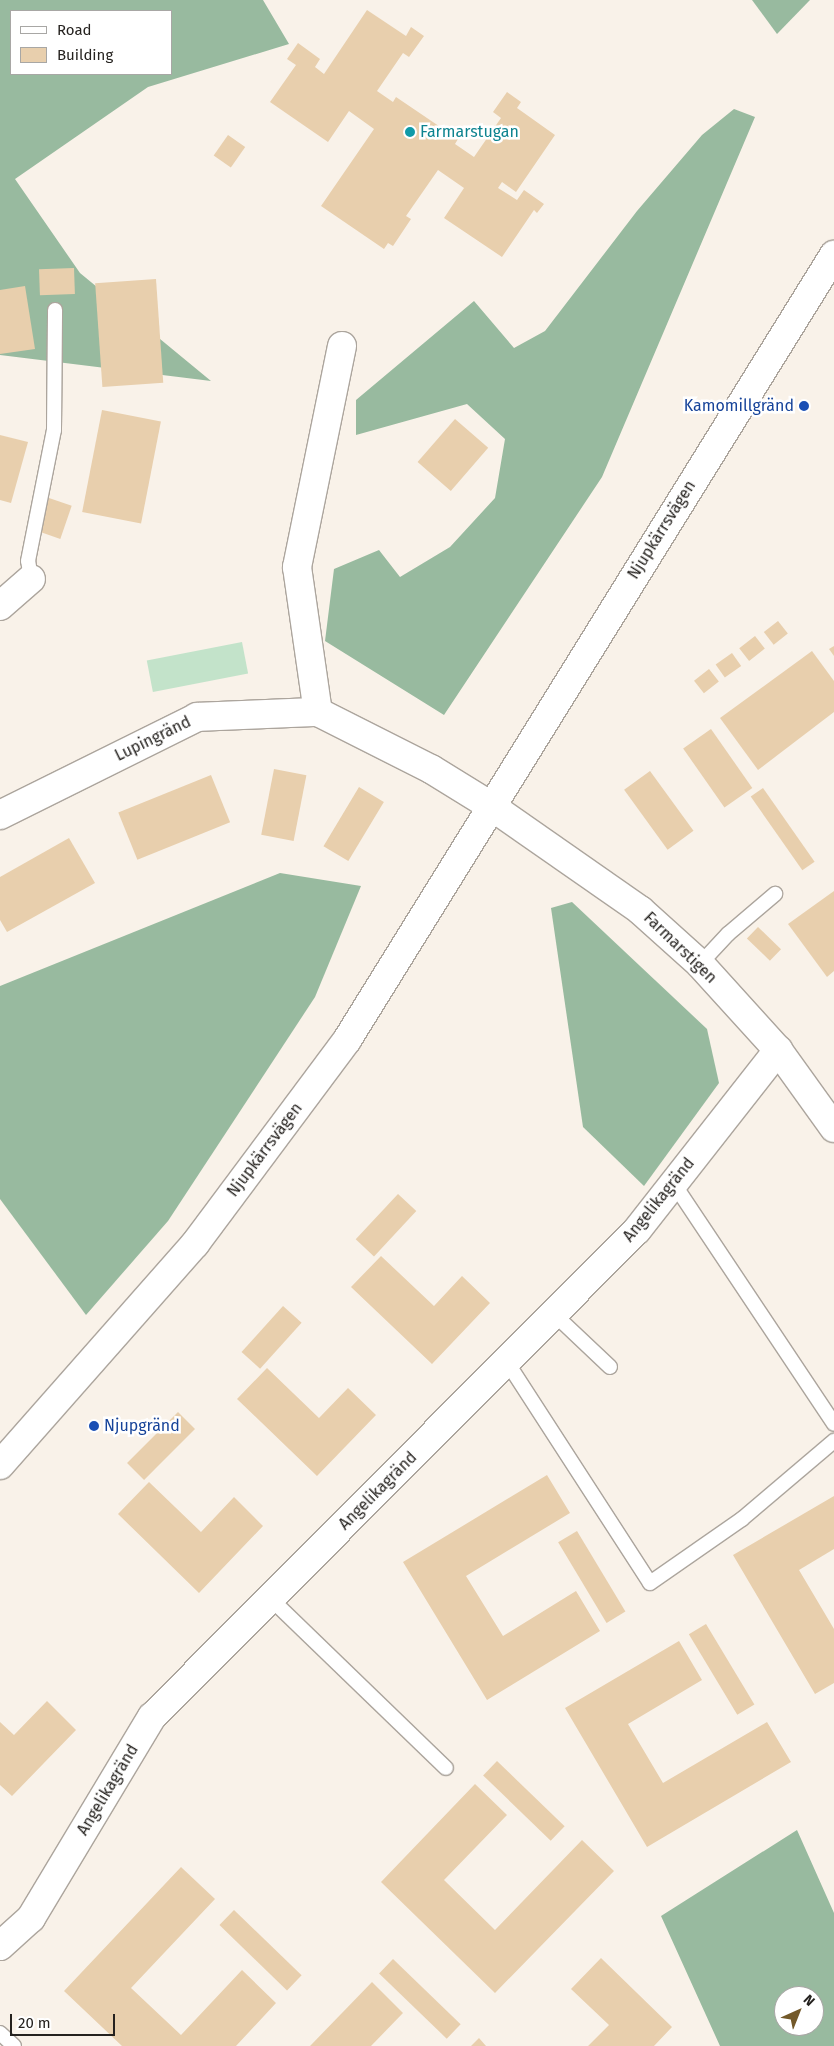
<!DOCTYPE html>
<html>
<head>
<meta charset="utf-8">
<style>
  body { margin:0 }
  #map { position:relative; width:834px; height:2046px; overflow:hidden; background:#f9f2e9; font-family:"Fira Sans",sans-serif }
  div>[style] { position:absolute }
  .green>* { inset:0; background:#c3e3ca; transform-origin:0 0 }
  .forest>* { inset:0; background:#98ba9f }
  .building>* { inset:0; background:#e8cfad; transform-origin:0 0 }
  .roads { filter:drop-shadow(1px 0 #aca59d) drop-shadow(-1px 0 #aca59d) drop-shadow(0 1px #aca59d) drop-shadow(0 -1px #aca59d) }
  .service>* { height:14px; margin:-7px; padding:0 7px; transform-origin:7px; border-radius:7px; background:#fff }
  .minor>* { height:28px; margin:-14px; padding:0 14px; transform-origin:14px; border-radius:14px; background:#fff }
  .dots>* { width:14px; height:14px; translate:-50% -50%; box-sizing:border-box; border:2px solid #fff; border-radius:50% }
  span { translate:-50% -50%; white-space:nowrap; text-align:center; line-height:1.15; -webkit-text-stroke:5px #fff; paint-order:stroke }
  .culture-label { font-size:16px; color:#0d838f }
  .left { translate:0 -50%; text-align:left }
  .transit-label { font-size:16px; color:#164399 }
  .right { translate:-100% -50%; text-align:right }
  .street-label { font-size:16px; color:#25221f }
  .legend { position:absolute; left:10px; top:10px; width:162px; height:65px; box-sizing:border-box; background:#fff; border:1px solid #a8a7a5; margin:0; padding:6px 9px; list-style:none; font-size:15px; color:#25221f }
  .legend li { display:flex; align-items:center; gap:10px; height:25px }
  .legend b { width:25px; border:1px solid #a8a7a5 }
  .north { position:absolute; left:774px; top:1986px; width:50px; height:50px; box-sizing:border-box; background:#fff; border:1px solid #a8a7a5; border-radius:50%; rotate:44deg; font-size:14px; font-weight:700; line-height:20px; text-align:center; color:#25221f }
  .north::after { content:''; display:block; margin:auto; width:18px; height:22px; background:#73592a; clip-path:polygon(50% 0,100% 100%,50% 72%,0 100%) }
  .scale { position:absolute; left:10px; top:2014px; width:105px; height:22px; box-sizing:border-box; border:2px solid #25221f; border-top:0; padding-left:6px; font-size:15px; line-height:18px; white-space:nowrap; color:#25221f; -webkit-text-stroke:4px #fff; paint-order:stroke }
</style>
</head>
<body>
<div id="map">
  <div class="green">
    <div style="left:242px;top:642px;width:32px;height:97px;rotate:79deg"></div>
  </div>
  <div class="forest">
    <div style="clip-path:polygon(evenodd,0 0,263px 0,289px 44px,148px 87px,15px 179px,80px 273px,211px 381px,0 355px,0 0,11px 11px,171px 11px,171px 74px,11px 74px,11px 11px)"></div>
    <div style="clip-path:polygon(752px 0,810px 0,777px 34px)"></div>
    <div style="clip-path:polygon(734px 109px,755px 117px,602px 477px,444px 715px,325px 641px,334px 569px,379px 550px,400px 577px,450px 547px,495px 498px,505px 439px,467px 404px,356px 435px,356px 400px,474px 301px,514px 348px,545px 331px,637px 211px,702px 135px)"></div>
    <div style="clip-path:polygon(280px 873px,361px 886px,315px 997px,168px 1221px,86px 1315px,0 1199px,0 986px)"></div>
    <div style="clip-path:polygon(572px 902px,707px 1029px,719px 1083px,644px 1186px,583px 1127px,551px 908px)"></div>
    <div style="clip-path:polygon(evenodd,797px 1830px,834px 1913px,834px 2046px,720px 2046px,661px 1916px,797px 1830px,784px 1996px,814px 1996px,814px 2026px,784px 2026px,784px 1996px)"></div>
  </div>
  <div class="building">
    <div style="clip-path:polygon(367px 10px,406px 36px,411px 27px,424px 36px,409px 57px,403px 53px,377px 91px,393px 102px,396px 97px,458px 139px,455px 144px,474px 157px,501px 118px,493px 112px,507px 92px,521px 102px,517px 108px,555px 135px,516px 192px,502px 182px,498px 188px,517px 200px,524px 190px,544px 204px,537px 213px,534px 210px,502px 257px,444px 218px,464px 188px,438px 170px,406px 216px,411px 219px,393px 246px,388px 243px,384px 249px,321px 206px,374px 129px,349px 111px,328px 142px,270px 102px,296px 65px,287px 59px,298px 43px,320px 59px,315px 67px,324px 74px)"></div>
    <div style="left:228px;top:135px;width:21px;height:25px;rotate:35deg"></div>
    <div style="left:74px;top:268px;width:26px;height:35px;rotate:88deg"></div>
    <div style="left:156px;top:279px;width:104px;height:61px;rotate:86deg"></div>
    <div style="clip-path:polygon(25px 286px,35px 349px,0 354px,0 290px)"></div>
    <div style="left:102px;top:410px;width:60px;height:104px;rotate:11deg"></div>
    <div style="left:455px;top:419px;width:44px;height:57px;rotate:41deg"></div>
    <div style="clip-path:polygon(0 435px,28px 442px,11px 503px,0 500px)"></div>
    <div style="left:49px;top:498px;width:24px;height:35px;rotate:19deg"></div>
    <div style="left:778px;top:621px;width:16px;height:18px;rotate:52deg"></div>
    <div style="left:755px;top:636px;width:16px;height:20px;rotate:52deg"></div>
    <div style="clip-path:polygon(834px 646px,834px 656px,829px 649px)"></div>
    <div style="clip-path:polygon(812px 651px,834px 681px,834px 712px,758px 770px,720px 718px)"></div>
    <div style="left:732px;top:653px;width:16px;height:20px;rotate:55deg"></div>
    <div style="left:709px;top:669px;width:16px;height:19px;rotate:52deg"></div>
    <div style="left:711px;top:729px;width:72px;height:34px;rotate:55deg"></div>
    <div style="left:274px;top:769px;width:33px;height:67px;rotate:11deg"></div>
    <div style="left:650px;top:771px;width:74px;height:32px;rotate:54deg"></div>
    <div style="left:211px;top:775px;width:51px;height:100px;rotate:68deg"></div>
    <div style="left:359px;top:787px;width:29px;height:69px;rotate:31deg"></div>
    <div style="left:763px;top:788px;width:90px;height:15px;rotate:55deg"></div>
    <div style="clip-path:polygon(69px 838px,95px 883px,7px 932px,0 920px,0 877px)"></div>
    <div style="clip-path:polygon(834px 891px,834px 971px,827px 977px,788px 924px)"></div>
    <div style="left:758px;top:927px;width:32px;height:16px;rotate:44deg"></div>
    <div style="left:398px;top:1194px;width:25px;height:62px;rotate:43deg"></div>
    <div style="clip-path:polygon(381px 1256px,434px 1306px,462px 1276px,490px 1303px,432px 1364px,351px 1287px)"></div>
    <div style="left:283px;top:1306px;width:25px;height:62px;rotate:42deg"></div>
    <div style="clip-path:polygon(267px 1368px,319px 1418px,348px 1388px,376px 1415px,317px 1476px,237px 1399px)"></div>
    <div style="left:178px;top:1412px;width:24px;height:72px;rotate:45deg"></div>
    <div style="clip-path:polygon(547px 1475px,570px 1513px,466px 1576px,503px 1636px,576px 1591px,600px 1631px,487px 1700px,403px 1562px)"></div>
    <div style="clip-path:polygon(149px 1482px,201px 1532px,234px 1497px,263px 1526px,199px 1593px,118px 1514px)"></div>
    <div style="clip-path:polygon(834px 1496px,834px 1549px,799px 1570px,834px 1629px,834px 1683px,815px 1694px,733px 1555px)"></div>
    <div style="left:577px;top:1531px;width:94px;height:22px;rotate:59deg"></div>
    <div style="left:706px;top:1624px;width:94px;height:20px;rotate:59deg"></div>
    <div style="clip-path:polygon(679px 1641px,702px 1680px,628px 1724px,663px 1783px,767px 1722px,791px 1762px,647px 1847px,565px 1708px)"></div>
    <div style="clip-path:polygon(47px 1701px,76px 1730px,12px 1796px,0 1785px,0 1722px,14px 1735px)"></div>
    <div style="left:497px;top:1761px;width:94px;height:20px;rotate:44deg"></div>
    <div style="clip-path:polygon(475px 1784px,507px 1815px,444px 1880px,495px 1930px,582px 1840px,614px 1871px,495px 1993px,381px 1882px)"></div>
    <div style="clip-path:polygon(181px 1867px,215px 1899px,131px 1988px,181px 2035px,242px 1970px,276px 2003px,236px 2046px,122px 2046px,64px 1991px)"></div>
    <div style="left:234px;top:1910px;width:94px;height:21px;rotate:44deg"></div>
    <div style="clip-path:polygon(601px 1958px,672px 2027px,654px 2046px,588px 2046px,609px 2025px,571px 1989px)"></div>
    <div style="left:393px;top:1959px;width:94px;height:20px;rotate:44deg"></div>
    <div style="clip-path:polygon(372px 1982px,403px 2013px,371px 2046px,310px 2046px)"></div>
    <div style="clip-path:polygon(479px 2038px,486px 2046px,471px 2046px)"></div>
  </div>
  <div class="roads">
    <div class="service">
      <div style="left:31px;top:579px;width:18px;rotate:-99deg"></div>
      <div style="left:28px;top:561px;width:134px;rotate:-78.8deg"></div>
      <div style="left:54px;top:430px;width:120px;rotate:-89.5deg"></div>
      <div style="left:700px;top:964px;width:41px;rotate:-47deg"></div>
      <div style="left:728px;top:934px;width:62px;rotate:-40.4deg"></div>
      <div style="left:674px;top:1184px;width:288px;rotate:56.3deg"></div>
      <div style="left:554px;top:1314px;width:77px;rotate:43.4deg"></div>
      <div style="left:507px;top:1362px;width:263px;rotate:57.1deg"></div>
      <div style="left:650px;top:1583px;width:112px;rotate:-34.8deg"></div>
      <div style="left:742px;top:1519px;width:121px;rotate:-40.3deg"></div>
      <div style="left:271px;top:1599px;width:243px;rotate:44deg"></div>
      <div style="left:0;top:2033px;width:19px;rotate:43deg"></div>
    </div>
    <div class="minor">
      <div style="left:342px;top:346px;width:226px;rotate:101.5deg"></div>
      <div style="left:297px;top:567px;width:147px;rotate:81.8deg"></div>
      <div style="left:318px;top:712px;width:127px;rotate:26.8deg"></div>
      <div style="left:431px;top:769px;width:70px;rotate:31.7deg"></div>
      <div style="left:491px;top:806px;width:182px;rotate:34.9deg"></div>
      <div style="left:640px;top:910px;width:81px;rotate:42deg"></div>
      <div style="left:700px;top:964px;width:116px;rotate:47.8deg"></div>
      <div style="left:778px;top:1050px;width:96px;rotate:54.3deg"></div>
      <div style="left:0;top:606px;width:41px;rotate:-41.1deg"></div>
      <div style="left:0;top:815px;width:220px;rotate:-26.4deg"></div>
      <div style="left:197px;top:717px;width:121px;rotate:-2.4deg"></div>
      <div style="left:0;top:1465px;width:295px;rotate:-48.6deg"></div>
      <div style="left:195px;top:1244px;width:254px;rotate:-53.3deg"></div>
      <div style="left:347px;top:1040px;width:924px;rotate:-58.19deg"></div>
      <div style="left:0;top:1946px;width:42px;rotate:-42.1deg"></div>
      <div style="left:31px;top:1918px;width:235px;rotate:-59deg"></div>
      <div style="left:152px;top:1717px;width:687px;rotate:-45.12deg"></div>
      <div style="left:637px;top:1230px;width:229px;rotate:-51.9deg"></div>
    </div>
  </div>
  <div class="dots">
    <div style="left:410px;top:132px;background:#0f9aa8"></div>
    <div style="left:804px;top:406px;background:#1a4fb4"></div>
    <div style="left:94px;top:1426px;background:#1a4fb4"></div>
  </div>
  <div class="culture-label">
    <span class="left" style="left:420px;top:132px">Farmarstugan</span>
  </div>
  <div class="transit-label">
    <span class="right" style="left:794px;top:406px">Kamomillgränd</span>
    <span class="left" style="left:104px;top:1426px">Njupgränd</span>
  </div>
  <div class="street-label">
    <span style="left:662px;top:530px;rotate:-58deg">Njupkärrsvägen</span>
    <span style="left:153px;top:739px;rotate:-26deg">Lupingränd</span>
    <span style="left:680px;top:948px;rotate:44deg">Farmarstigen</span>
    <span style="left:265px;top:1150px;rotate:-53deg">Njupkärrsvägen</span>
    <span style="left:659px;top:1200px;rotate:-51deg">Angelikagränd</span>
    <span style="left:378px;top:1491px;rotate:-45deg">Angelikagränd</span>
    <span style="left:108px;top:1790px;rotate:-59deg">Angelikagränd</span>
  </div>
  <ul class="legend">
  <li><b style="height:6px;background:#fff"></b>Road</li>
  <li><b style="height:14px;background:#e8cfad"></b>Building</li>
  </ul>
  <div class="north">N</div>
  <div class="scale">20 m</div>
</div>
</body>
</html>
